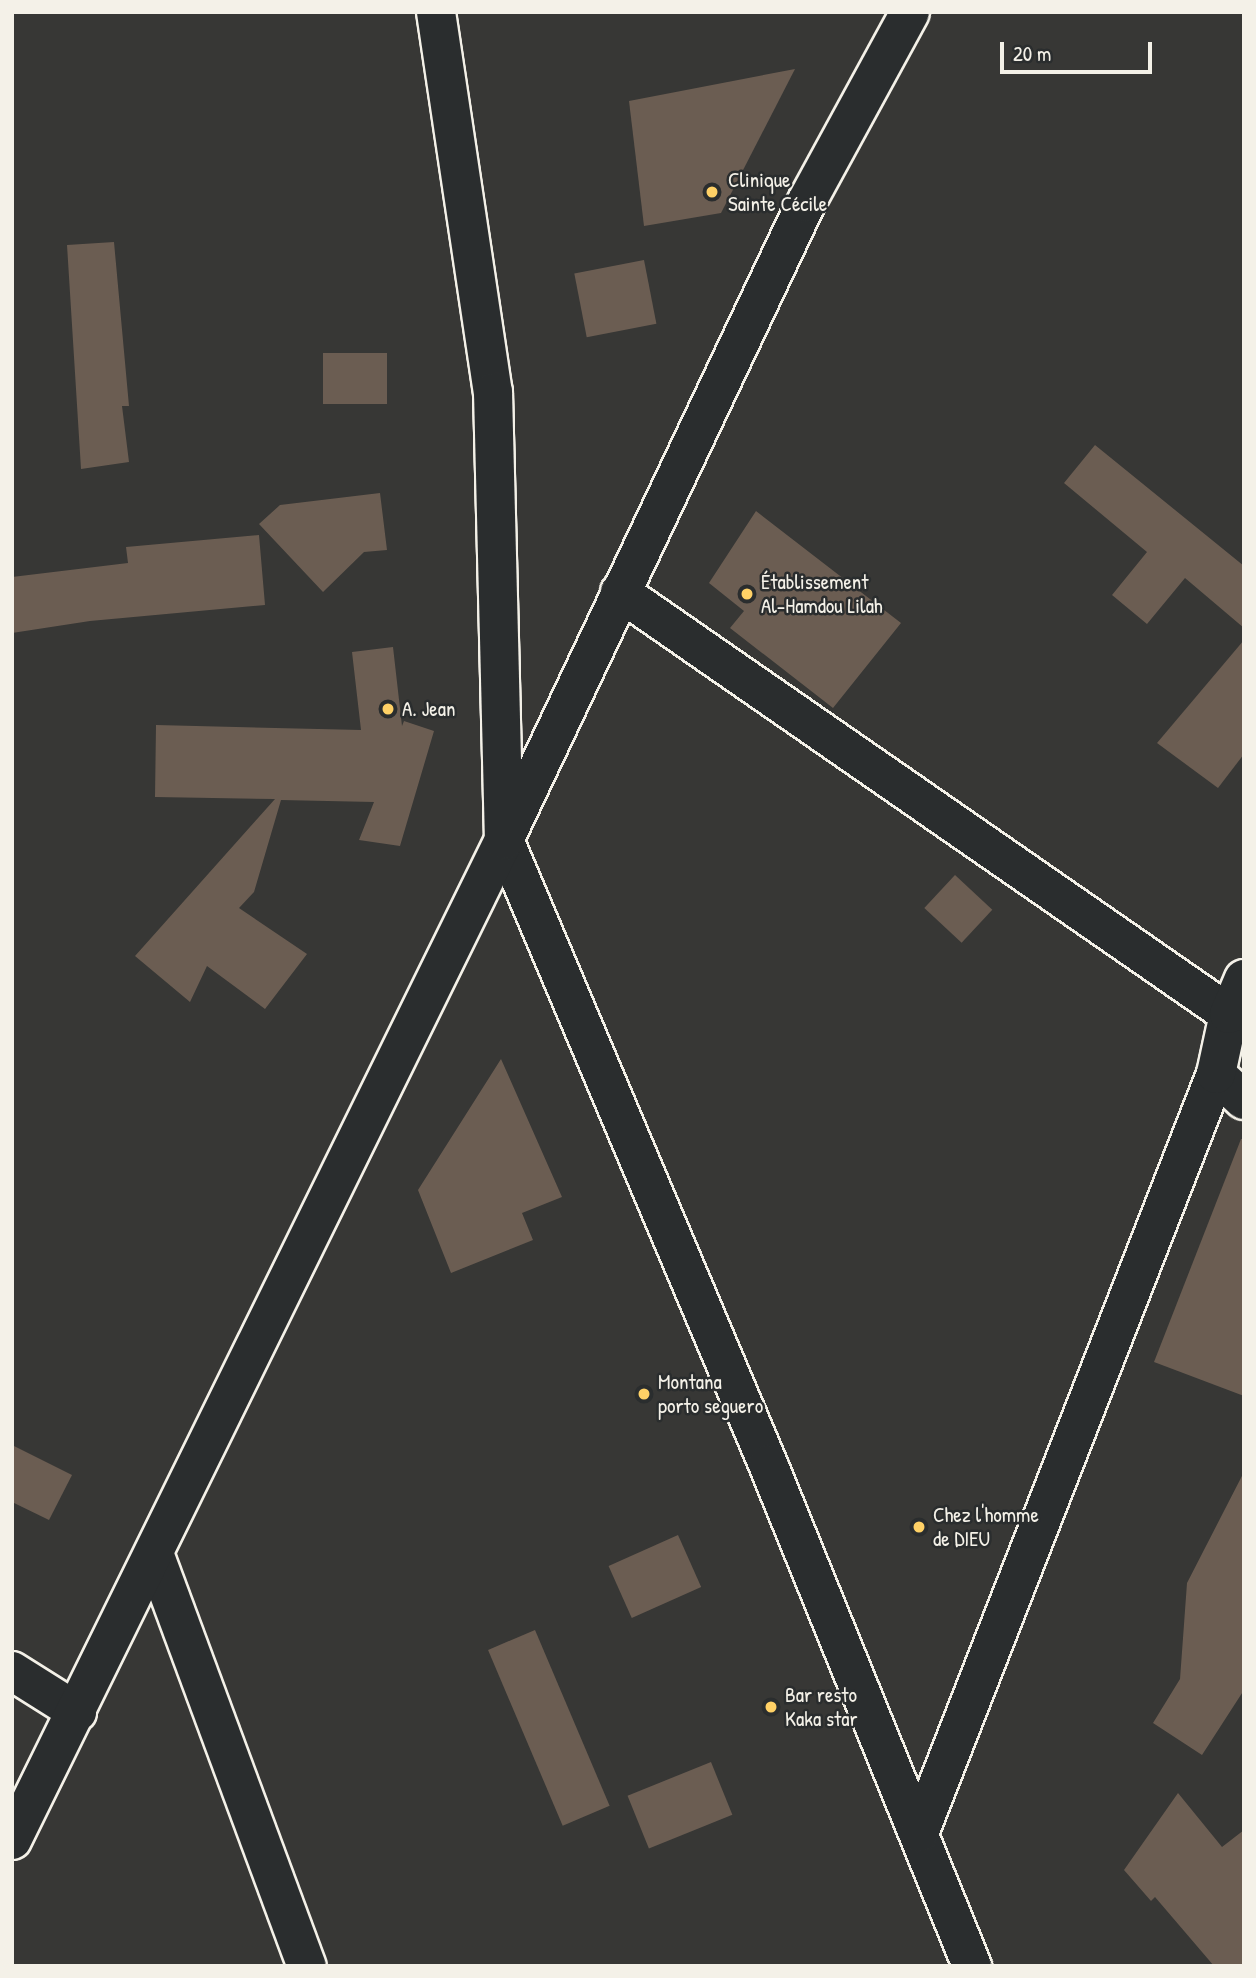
<!DOCTYPE html>
<html>
<head>
<meta charset="utf-8">
<style>
  body { margin:0 }
  #map { position:relative; width:1256px; height:1978px; overflow:hidden; background:#373735; font-family:"Patrick Hand",sans-serif }
  div>[style] { position:absolute }
  .building>* { inset:0; background:#6b5d52; transform-origin:0 0 }
  .roads { filter:drop-shadow(2px 0 #f4f1e8) drop-shadow(-2px 0 #f4f1e8) drop-shadow(0 2px #f4f1e8) drop-shadow(0 -2px #f4f1e8) }
  .street>* { height:38px; margin:-19px; padding:0 19px; transform-origin:19px; border-radius:19px; background:#2a2d2e }
  .dots>* { width:19px; height:19px; translate:-50% -50%; box-sizing:border-box; border:4px solid #2a2d2e; border-radius:50% }
  span { translate:-50% -50%; white-space:nowrap; text-align:center; line-height:1.15; -webkit-text-stroke:5px #2a2d2e; paint-order:stroke }
  .poi-label { font-size:21px; color:#f4f1e8 }
  .left { translate:0 -50%; text-align:left }
  .frame { position:absolute; inset:0; border:14px solid #f4f1e8; pointer-events:none }
  .scale { position:absolute; left:1000px; top:42px; width:152px; height:32px; box-sizing:border-box; border:4px solid #f4f1e8; border-top:0; padding-left:9px; font-size:21px; line-height:24px; white-space:nowrap; color:#f4f1e8; -webkit-text-stroke:5px #2a2d2e; paint-order:stroke }
</style>
</head>
<body>
<div id="map">
  <div class="building">
    <div style="clip-path:polygon(795px 69px,721px 213px,644px 226px,629px 101px)"></div>
    <div style="clip-path:polygon(114px 242px,129px 406px,122px 406px,129px 462px,81px 469px,67px 245px)"></div>
    <div style="left:644px;top:260px;width:65px;height:71px;rotate:79deg"></div>
    <div style="left:323px;top:353px;width:64px;height:51px"></div>
    <div style="clip-path:polygon(1095px 445px,1244px 566px,1244px 628px,1185px 578px,1147px 624px,1112px 595px,1147px 552px,1064px 483px)"></div>
    <div style="clip-path:polygon(380px 493px,387px 550px,364px 552px,323px 592px,259px 524px,280px 505px)"></div>
    <div style="clip-path:polygon(756px 511px,901px 623px,833px 708px,730px 628px,744px 611px,709px 583px)"></div>
    <div style="clip-path:polygon(259px 535px,265px 605px,90px 621px,12px 633px,12px 577px,128px 563px,126px 547px)"></div>
    <div style="clip-path:polygon(1244px 640px,1244px 754px,1218px 788px,1157px 743px)"></div>
    <div style="clip-path:polygon(393px 647px,402px 726px,404px 721px,434px 731px,400px 846px,359px 840px,374px 802px,281px 800px,254px 892px,239px 908px,307px 954px,265px 1009px,207px 966px,190px 1002px,135px 956px,275px 799px,155px 797px,156px 725px,361px 730px,352px 652px)"></div>
    <div style="left:955px;top:875px;width:51px;height:45px;rotate:43deg"></div>
    <div style="clip-path:polygon(501px 1059px,562px 1197px,522px 1213px,533px 1240px,451px 1273px,418px 1190px)"></div>
    <div style="clip-path:polygon(1241px 1139px,1244px 1139px,1244px 1396px,1154px 1362px)"></div>
    <div style="clip-path:polygon(12px 1445px,72px 1475px,49px 1520px,12px 1502px)"></div>
    <div style="clip-path:polygon(1244px 1472px,1244px 1690px,1202px 1755px,1153px 1723px,1180px 1679px,1187px 1583px)"></div>
    <div style="left:678px;top:1535px;width:57px;height:76px;rotate:66deg"></div>
    <div style="left:535px;top:1630px;width:191px;height:51px;rotate:67deg"></div>
    <div style="left:711px;top:1762px;width:57px;height:90px;rotate:68deg"></div>
    <div style="clip-path:polygon(1178px 1793px,1222px 1847px,1244px 1830px,1244px 1966px,1214px 1966px,1155px 1897px,1151px 1901px,1124px 1870px)"></div>
  </div>
  <div class="roads">
    <div class="street">
      <div style="left:436px;top:12px;width:384px;rotate:81.5deg"></div>
      <div style="left:493px;top:392px;width:448px;rotate:88.6deg"></div>
      <div style="left:504px;top:840px;width:678px;rotate:67.07deg"></div>
      <div style="left:768px;top:1464px;width:542px;rotate:67.88deg"></div>
      <div style="left:620px;top:592px;width:741px;rotate:34.72deg"></div>
      <div style="left:1216px;top:1074px;width:38px;rotate:43deg"></div>
      <div style="left:155px;top:1556px;width:437px;rotate:69.7deg"></div>
      <div style="left:12px;top:1671px;width:77px;rotate:32.2deg"></div>
      <div style="left:919px;top:1833px;width:815px;rotate:-68.63deg"></div>
      <div style="left:1216px;top:1074px;width:61px;rotate:-77.8deg"></div>
      <div style="left:1229px;top:1014px;width:38px;rotate:-67deg"></div>
      <div style="left:12px;top:1840px;width:1114px;rotate:-63.8deg"></div>
      <div style="left:504px;top:840px;width:705px;rotate:-64.63deg"></div>
      <div style="left:806px;top:203px;width:217px;rotate:-61.4deg"></div>
    </div>
  </div>
  <div class="dots">
    <div style="left:712px;top:192px;background:#ffd166"></div>
    <div style="left:747px;top:594px;background:#ffd166"></div>
    <div style="left:388px;top:709px;background:#ffd166"></div>
    <div style="left:644px;top:1394px;background:#ffd166"></div>
    <div style="left:919px;top:1527px;background:#ffd166"></div>
    <div style="left:771px;top:1707px;background:#ffd166"></div>
  </div>
  <div class="poi-label">
    <span class="left" style="left:728px;top:192px">Clinique<br>Sainte Cécile</span>
    <span class="left" style="left:761px;top:594px">Établissement<br>Al-Hamdou Lilah</span>
    <span class="left" style="left:402px;top:709px">A. Jean</span>
    <span class="left" style="left:658px;top:1394px">Montana<br>porto seguero</span>
    <span class="left" style="left:933px;top:1527px">Chez l'homme<br>de DIEU</span>
    <span class="left" style="left:785px;top:1707px">Bar resto<br>Kaka star</span>
  </div>
  <div class="frame"></div>
  <div class="scale">20 m</div>
</div>
</body>
</html>
